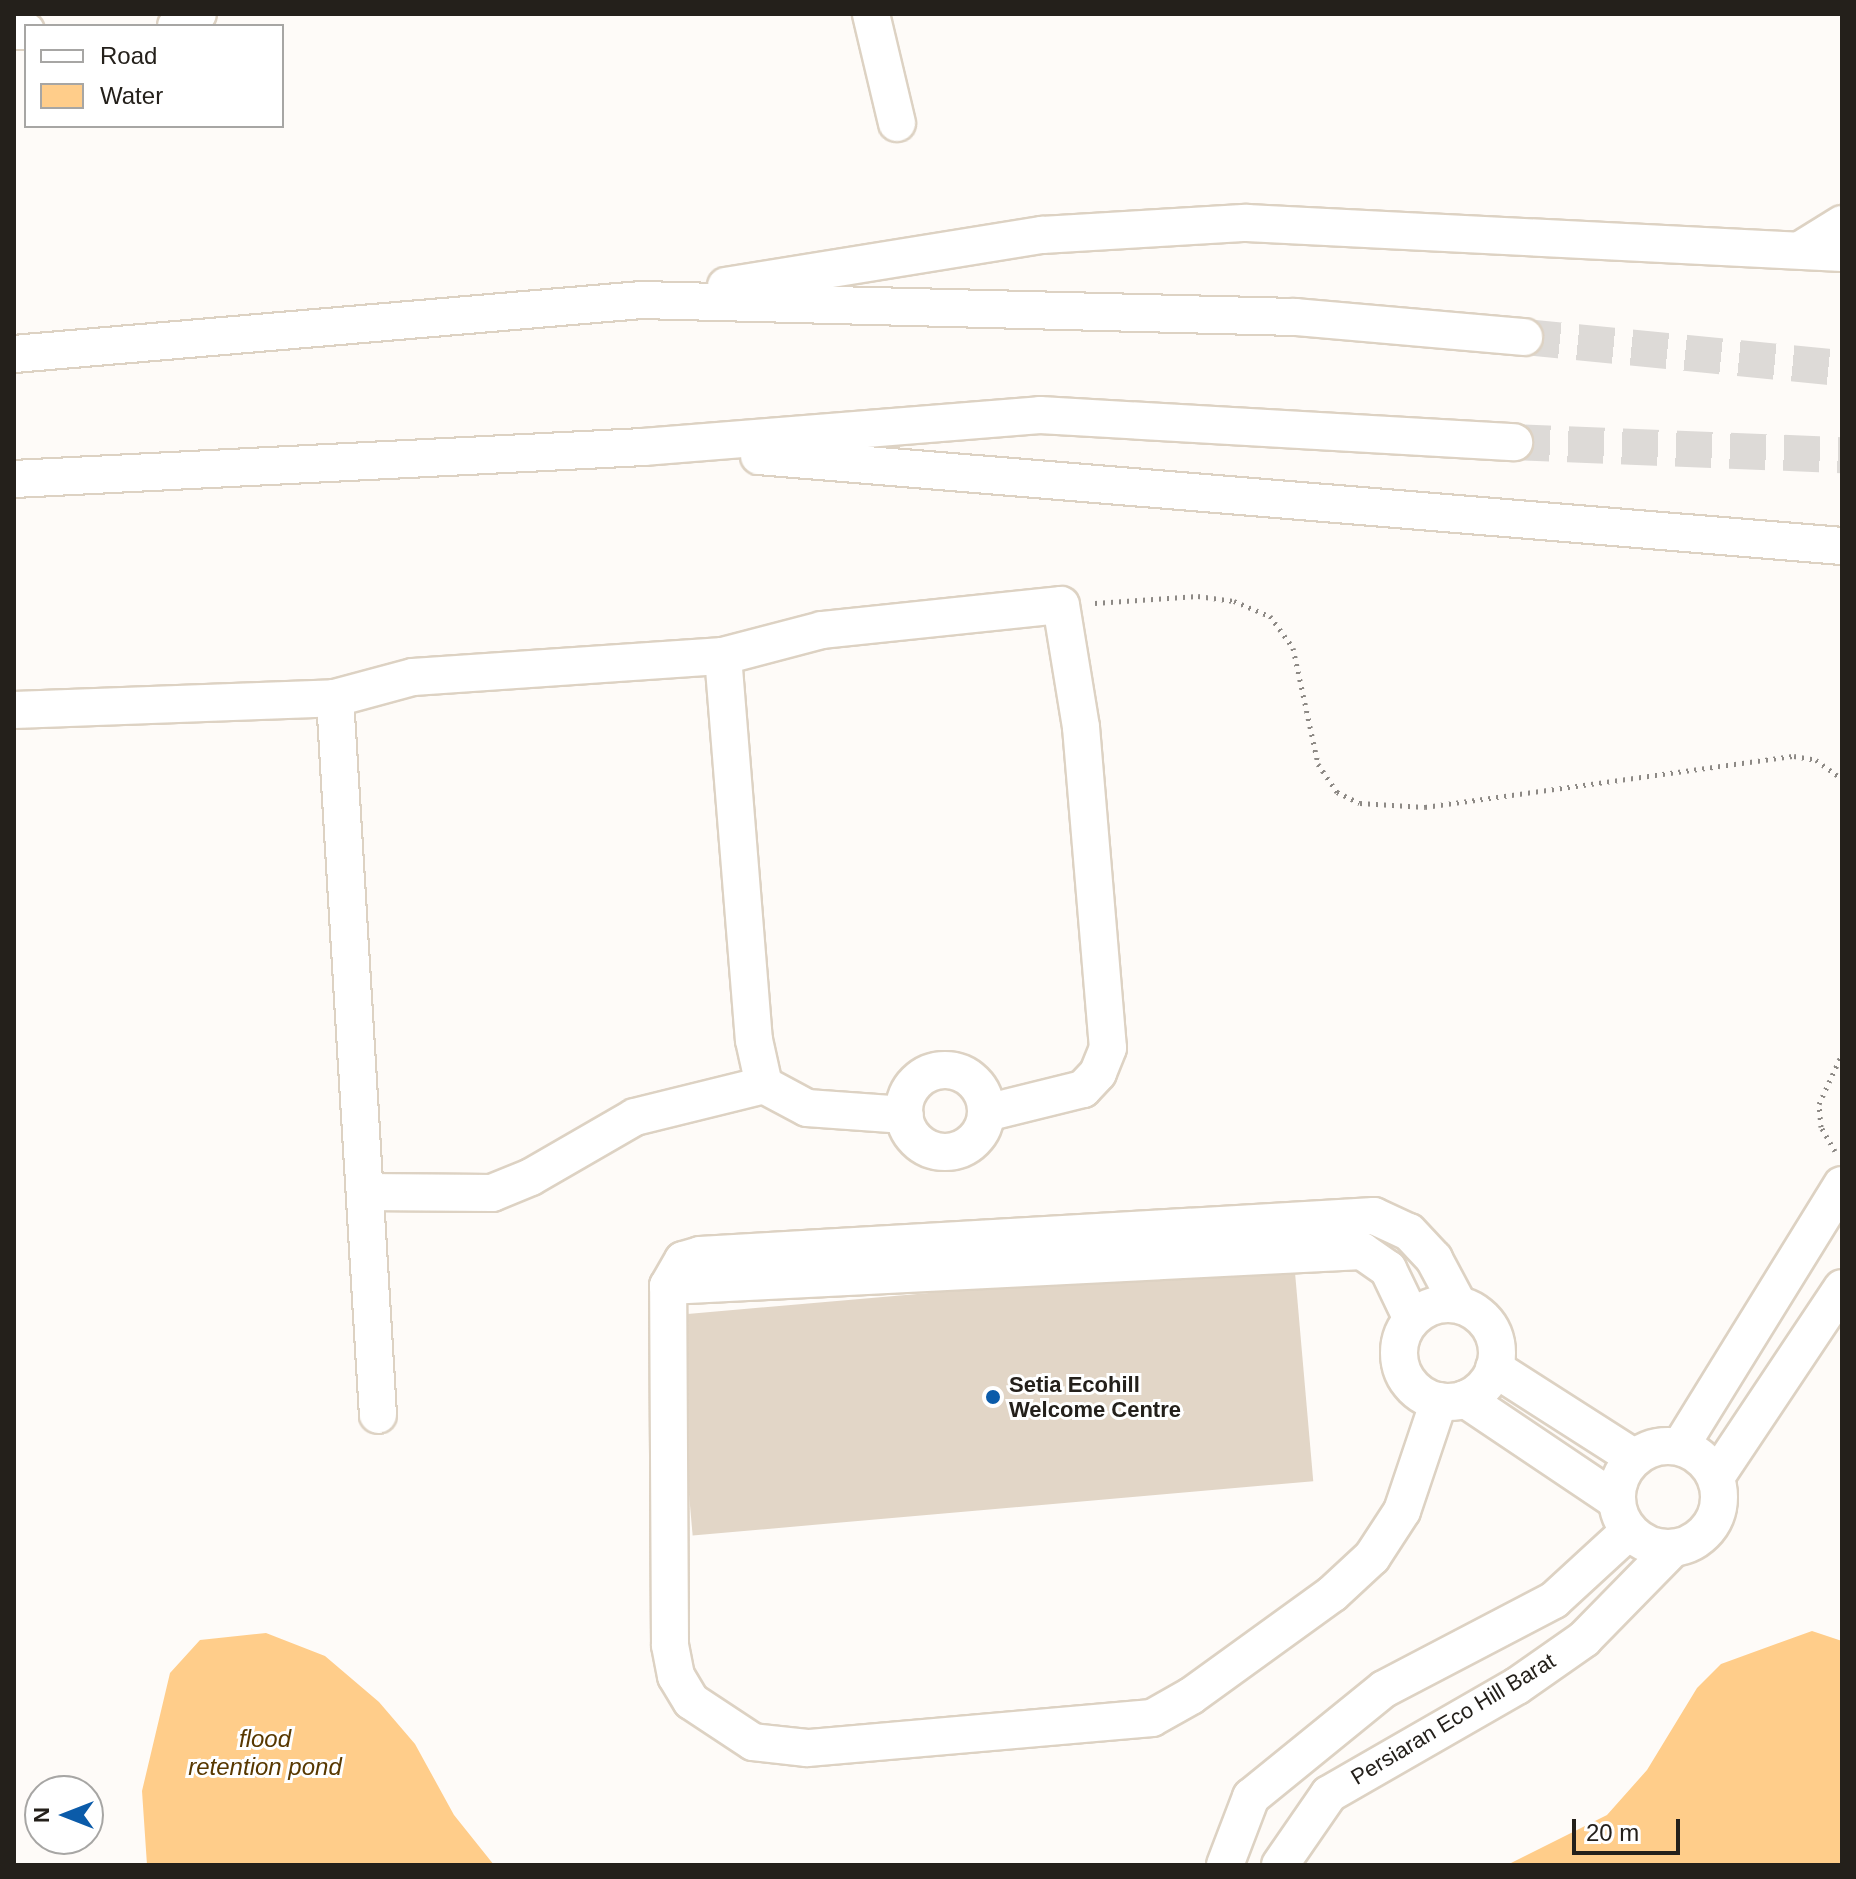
<!DOCTYPE html>
<html>
<head>
<meta charset="utf-8">
<style>
  body { margin:0 }
  #map { position:relative; width:1856px; height:1879px; overflow:hidden; background:#fefbf8; font-family:Arial,sans-serif }
  div>[style] { position:absolute }
  .water>* { inset:0; background:#ffcd8a }
  .building>* { inset:0; background:#e2d6c7; transform-origin:0 0 }
  .minor-tunnel>* { height:36px; margin-top:-18px; transform-origin:0; background:repeating-linear-gradient(90deg,#dddad7 0 36px,transparent 0 54px) }
  .path>* { height:5px; margin-top:-2.5px; transform-origin:0; background:repeating-linear-gradient(90deg,#8d8985 0 2px,transparent 0 8px) }
  .roads { filter:drop-shadow(2px 0 #ddd2c3) drop-shadow(-2px 0 #ddd2c3) drop-shadow(0 2px #ddd2c3) drop-shadow(0 -2px #ddd2c3) }
  .minor>* { height:36px; margin:-18px; padding:0 18px; transform-origin:18px; border-radius:18px; background:#fff }
  .minor>.ring { margin:-18px; padding:0; box-sizing:content-box; background:none; border:36px solid #fff; border-radius:50% }
  .dots>* { width:22px; height:22px; translate:-50% -50%; box-sizing:border-box; border:4px solid #fff; border-radius:50% }
  span { translate:-50% -50%; white-space:nowrap; text-align:center; line-height:1.15; -webkit-text-stroke:6px #fff; paint-order:stroke }
  .poi-label { font-size:22px; color:#24201b; font-weight:700 }
  .left { translate:0 -50%; text-align:left }
  .street-label { font-size:22px; color:#24201b }
  .water-label { font-size:24px; color:#583800; font-style:italic }
  .frame { position:absolute; inset:0; border:16px solid #24201b; pointer-events:none }
  .legend { position:absolute; left:24px; top:24px; width:260px; height:104px; box-sizing:border-box; background:#fff; border:2px solid #a7a6a4; margin:0; padding:10px 14px; list-style:none; font-size:24px; color:#24201b }
  .legend li { display:flex; align-items:center; gap:16px; height:40px }
  .legend b { width:40px; border:2px solid #a7a6a4 }
  .north { position:absolute; left:24px; top:1775px; width:80px; height:80px; box-sizing:border-box; background:#fff; border:2px solid #a7a6a4; border-radius:50%; rotate:270deg; font-size:22px; font-weight:700; line-height:32px; text-align:center; color:#24201b }
  .north::after { content:''; display:block; margin:auto; width:28px; height:36px; background:#0b5ba9; clip-path:polygon(50% 0,100% 100%,50% 72%,0 100%) }
  .scale { position:absolute; left:1572px; top:1819px; width:108px; height:36px; box-sizing:border-box; border:4px solid #24201b; border-top:0; padding-left:10px; font-size:24px; line-height:28px; white-space:nowrap; color:#24201b; -webkit-text-stroke:6px #fff; paint-order:stroke }
</style>
</head>
<body>
<div id="map">
  <div class="water">
    <div style="clip-path:polygon(1812px 1631px,1842px 1641px,1842px 1865px,1507px 1865px,1607px 1815px,1647px 1770px,1697px 1688px,1721px 1664px)"></div>
    <div style="clip-path:polygon(266px 1633px,325px 1656px,379px 1702px,415px 1744px,454px 1815px,494px 1865px,147px 1865px,142px 1791px,170px 1673px,200px 1640px)"></div>
  </div>
  <div class="building">
    <div style="left:1294px;top:1261px;width:221px;height:623px;rotate:85deg"></div>
  </div>
  <div class="minor-tunnel">
    <div style="left:1524px;top:337px;width:320px;rotate:5.6deg"></div>
    <div style="left:1514px;top:442px;width:328px;rotate:2.3deg"></div>
  </div>
  <div class="path">
    <div style="left:1095px;top:603px;width:103px;rotate:-3.9deg"></div>
    <div style="left:1198px;top:596px;width:36px;rotate:8deg"></div>
    <div style="left:1234px;top:601px;width:39px;rotate:23deg"></div>
    <div style="left:1270px;top:616px;width:39px;rotate:54deg"></div>
    <div style="left:1293px;top:648px;width:119px;rotate:77.8deg"></div>
    <div style="left:1318px;top:764px;width:34px;rotate:56deg"></div>
    <div style="left:1337px;top:792px;width:25px;rotate:26deg"></div>
    <div style="left:1360px;top:803px;width:65px;rotate:3.5deg"></div>
    <div style="left:1425px;top:807px;width:373px;rotate:-7.9deg"></div>
    <div style="left:1794px;top:756px;width:22px;rotate:10deg"></div>
    <div style="left:1816px;top:760px;width:32px;rotate:36deg"></div>
    <div style="left:1835px;top:1151px;width:28px;rotate:-120deg"></div>
    <div style="left:1821px;top:1127px;width:23px;rotate:-95deg"></div>
    <div style="left:1819px;top:1104px;width:55px;rotate:-65.3deg"></div>
  </div>
  <div class="roads">
    <div class="minor">
      <div style="left:871px;top:14px;width:112px;rotate:76.6deg"></div>
      <div style="left:176px;top:26px;width:25px;rotate:-29deg"></div>
      <div style="left:14px;top:31px;width:12px"></div>
      <div style="left:1800px;top:250px;width:49px;rotate:-31.8deg"></div>
      <div style="left:726px;top:286px;width:320px;rotate:-9.2deg"></div>
      <div style="left:1042px;top:235px;width:205px;rotate:-3.4deg"></div>
      <div style="left:1247px;top:223px;width:596px;rotate:2.89deg"></div>
      <div style="left:14px;top:354px;width:629px;rotate:-4.92deg"></div>
      <div style="left:641px;top:300px;width:654px;rotate:1.49deg"></div>
      <div style="left:1295px;top:317px;width:230px;rotate:5deg"></div>
      <div style="left:759px;top:456px;width:1087px;rotate:4.75deg"></div>
      <div style="left:14px;top:479px;width:630px;rotate:-2.91deg"></div>
      <div style="left:643px;top:447px;width:398px;rotate:-4.6deg"></div>
      <div style="left:1040px;top:415px;width:475px;rotate:3.3deg"></div>
      <div style="left:723px;top:656px;width:385px;rotate:85.4deg"></div>
      <div style="left:754px;top:1040px;width:46px;rotate:77.5deg"></div>
      <div style="left:764px;top:1085px;width:49px;rotate:28.1deg"></div>
      <div style="left:807px;top:1108px;width:98px;rotate:4.1deg"></div>
      <div style="left:335px;top:698px;width:718px;rotate:86.57deg"></div>
      <div style="left:14px;top:710px;width:321px;rotate:-2.1deg"></div>
      <div style="left:335px;top:698px;width:81px;rotate:-15.1deg"></div>
      <div style="left:413px;top:677px;width:311px;rotate:-3.9deg"></div>
      <div style="left:723px;top:656px;width:102px;rotate:-14.7deg"></div>
      <div style="left:822px;top:630px;width:240px;rotate:-6deg"></div>
      <div style="left:1061px;top:605px;width:124px;rotate:80.7deg"></div>
      <div style="left:1081px;top:727px;width:322px;rotate:85.2deg"></div>
      <div style="left:1108px;top:1048px;width:27px;rotate:112deg"></div>
      <div style="left:1098px;top:1073px;width:22px;rotate:133deg"></div>
      <div style="left:1083px;top:1089px;width:100px;rotate:166.1deg"></div>
      <div class="ring" style="left:904px;top:1070px;width:46px;height:46px"></div>
      <div style="left:365px;top:1192px;width:127px;rotate:0.5deg"></div>
      <div style="left:492px;top:1193px;width:42px;rotate:-22.3deg"></div>
      <div style="left:531px;top:1177px;width:120px;rotate:-30deg"></div>
      <div style="left:635px;top:1117px;width:133px;rotate:-13.9deg"></div>
      <div style="left:668px;top:1286px;width:695px;rotate:-2.89deg"></div>
      <div style="left:1362px;top:1251px;width:32px;rotate:35deg"></div>
      <div style="left:1388px;top:1269px;width:55px;rotate:64.4deg"></div>
      <div class="ring" style="left:1399px;top:1304px;width:62px;height:62px"></div>
      <div style="left:1494px;top:1368px;width:167px;rotate:32.6deg"></div>
      <div style="left:1465px;top:1399px;width:183px;rotate:33.9deg"></div>
      <div style="left:1439px;top:1401px;width:116px;rotate:108.6deg"></div>
      <div style="left:1402px;top:1511px;width:55px;rotate:123.1deg"></div>
      <div style="left:1372px;top:1557px;width:54px;rotate:137.2deg"></div>
      <div style="left:1332px;top:1594px;width:174px;rotate:144.1deg"></div>
      <div style="left:1191px;top:1696px;width:45px;rotate:150.6deg"></div>
      <div style="left:1152px;top:1718px;width:346px;rotate:175deg"></div>
      <div style="left:807px;top:1748px;width:54px;rotate:-173.7deg"></div>
      <div style="left:753px;top:1742px;width:74px;rotate:-146.5deg"></div>
      <div style="left:691px;top:1701px;width:29px;rotate:-121deg"></div>
      <div style="left:676px;top:1676px;width:32px;rotate:-101deg"></div>
      <div style="left:670px;top:1645px;width:359px;rotate:-90.3deg"></div>
      <div style="left:668px;top:1286px;width:30px;rotate:-60deg"></div>
      <div style="left:683px;top:1260px;width:18px;rotate:-16deg"></div>
      <div style="left:700px;top:1255px;width:675px;rotate:-3.31deg"></div>
      <div style="left:1374px;top:1216px;width:38px;rotate:25deg"></div>
      <div style="left:1409px;top:1232px;width:37px;rotate:47deg"></div>
      <div style="left:1434px;top:1259px;width:51px;rotate:61.9deg"></div>
      <div class="ring" style="left:1617px;top:1446px;width:66px;height:66px"></div>
      <div style="left:1680px;top:1447px;width:308px;rotate:-58.3deg"></div>
      <div style="left:1716px;top:1477px;width:227px;rotate:-56.3deg"></div>
      <div style="left:1225px;top:1865px;width:73px;rotate:-69.1deg"></div>
      <div style="left:1251px;top:1797px;width:171px;rotate:-39.1deg"></div>
      <div style="left:1384px;top:1689px;width:192px;rotate:-27.6deg"></div>
      <div style="left:1554px;top:1600px;width:102px;rotate:-42.6deg"></div>
      <div style="left:1280px;top:1865px;width:86px;rotate:-55.4deg"></div>
      <div style="left:1329px;top:1794px;width:217px;rotate:-29.9deg"></div>
      <div style="left:1517px;top:1686px;width:82px;rotate:-35deg"></div>
      <div style="left:1584px;top:1639px;width:126px;rotate:-45.6deg"></div>
    </div>
  </div>
  <div class="dots">
    <div style="left:993px;top:1397px;background:#0b5ba9"></div>
  </div>
  <div class="poi-label">
    <span class="left" style="left:1009px;top:1397px">Setia Ecohill<br>Welcome Centre</span>
  </div>
  <div class="street-label">
    <span style="left:1453px;top:1719px;rotate:-31deg">Persiaran Eco Hill Barat</span>
  </div>
  <div class="water-label">
    <span style="left:265px;top:1753px">flood<br>retention pond</span>
  </div>
  <div class="frame"></div>
  <ul class="legend">
  <li><b style="height:10px;background:#fff"></b>Road</li>
  <li><b style="height:22px;background:#ffcd8a"></b>Water</li>
  </ul>
  <div class="north">N</div>
  <div class="scale">20 m</div>
</div>
</body>
</html>
